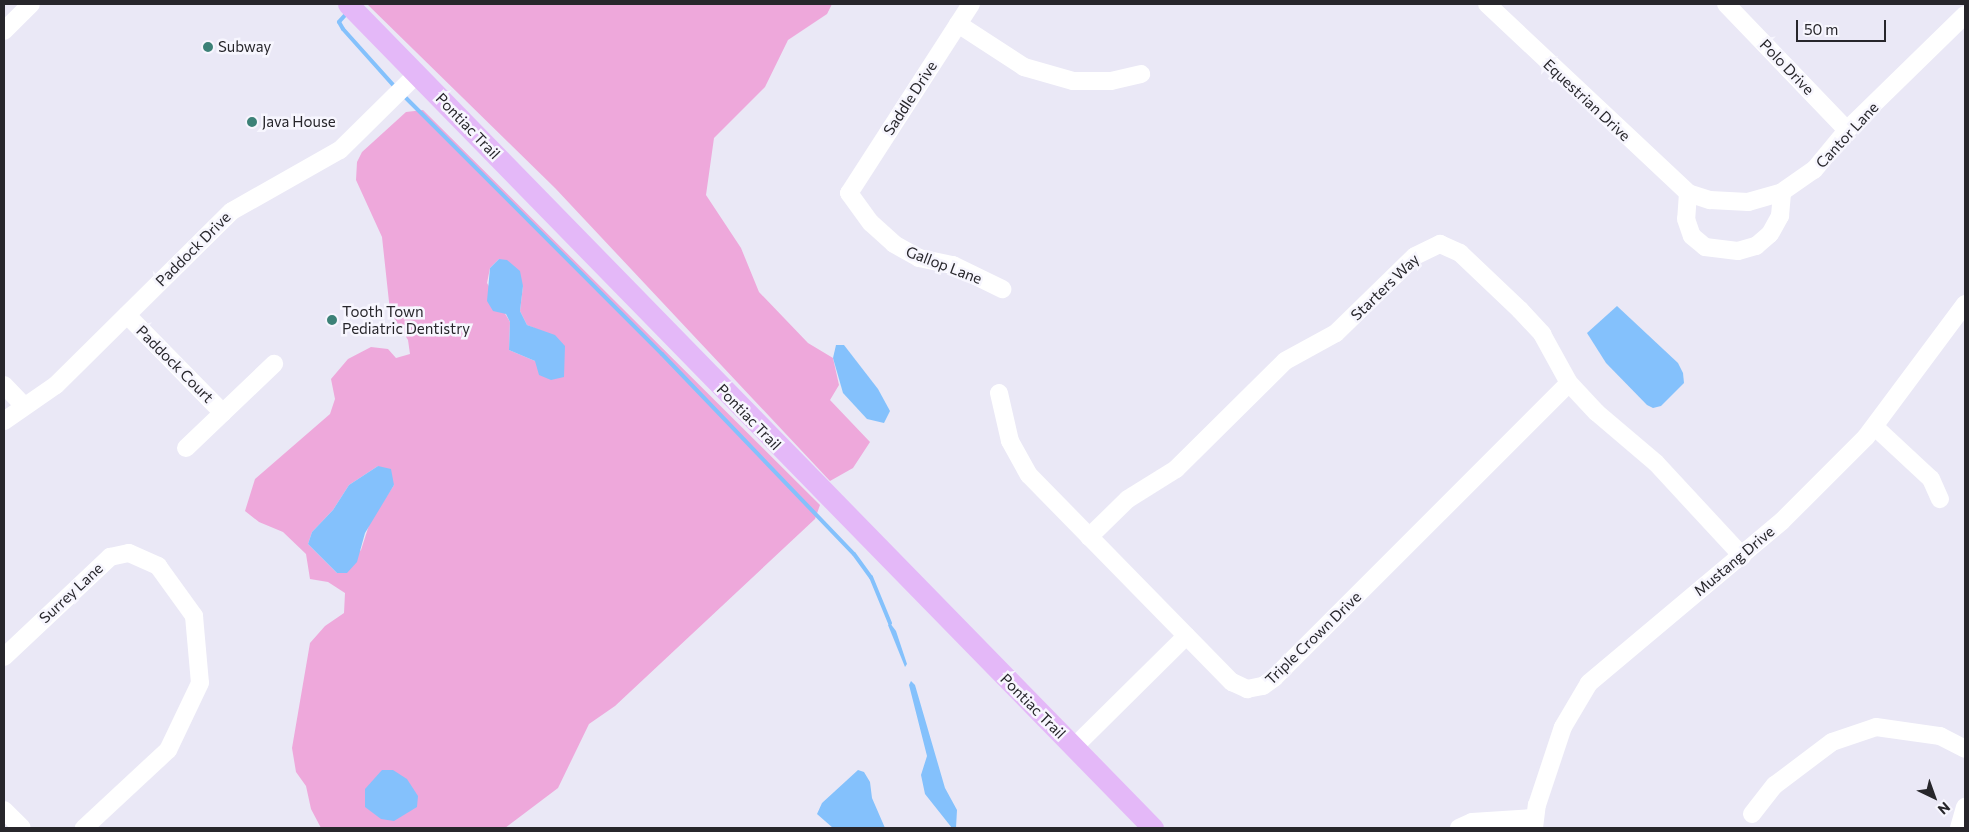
<!DOCTYPE html>
<html>
<head>
<meta charset="utf-8">
<style>
  body { margin:0 }
  #map { position:relative; width:1969px; height:832px; overflow:hidden; background:#eae8f6; font-family:Commissioner,sans-serif }
  div>[style] { position:absolute }
  .green>* { inset:0; background:#eea8db }
  .water>* { inset:0; background:#84c1fc }
  .stream>* { height:4px; margin:-2px; padding:0 2px; transform-origin:2px; border-radius:2px; background:#84c1fc }
  .minor>* { height:18px; margin:-9px; padding:0 9px; transform-origin:9px; border-radius:9px; background:#fff }
  .major>* { height:21px; margin:-10.5px; padding:0 10.5px; transform-origin:10.5px; border-radius:10.5px; background:#e4b8f8 }
  .dots>* { width:14px; height:14px; translate:-50% -50%; box-sizing:border-box; border:2px solid #f7f6fe; border-radius:50% }
  span { translate:-50% -50%; white-space:nowrap; text-align:center; line-height:1.15; -webkit-text-stroke:5px #f7f6fe; paint-order:stroke }
  .poi-label { font-size:15px; color:#27262b }
  .left { translate:0 -50%; text-align:left }
  .street-label { font-size:15px; color:#27262b }
  .frame { position:absolute; inset:0; border:5px solid #27262b; pointer-events:none }
  .north { position:absolute; left:1909px; top:772px; width:50px; height:50px; -webkit-text-stroke:4px #f7f6fe; paint-order:stroke; rotate:138deg; font-size:14px; font-weight:700; line-height:20px; text-align:center; color:#27262b }
  .north::after { content:''; display:block; margin:auto; width:18px; height:22px; background:#27262b; clip-path:polygon(50% 0,100% 100%,50% 72%,0 100%) }
  .scale { position:absolute; left:1796px; top:20px; width:90px; height:22px; box-sizing:border-box; border:2px solid #27262b; border-top:0; padding-left:6px; font-size:15px; line-height:18px; white-space:nowrap; color:#27262b; -webkit-text-stroke:4px #f7f6fe; paint-order:stroke }
</style>
</head>
<body>
<div id="map">
  <div class="green">
    <div style="clip-path:polygon(367px 4px,832px 4px,827px 14px,788px 40px,765px 87px,714px 138px,706px 195px,741px 248px,759px 292px,808px 343px,833px 358px,839px 385px,830px 400px,870px 442px,853px 468px,830px 481px,555px 188px)"></div>
    <div style="clip-path:polygon(evenodd,423px 110px,820px 505px,815px 519px,615px 706px,589px 724px,558px 788px,505px 828px,321px 828px,311px 809px,306px 786px,296px 772px,292px 748px,310px 643px,325px 626px,344px 613px,345px 593px,328px 582px,310px 579px,306px 554px,283px 532px,259px 522px,245px 511px,255px 479px,330px 414px,335px 399px,331px 379px,348px 359px,371px 347px,388px 349px,396px 358px,410px 354px,408px 340px,390px 311px,382px 237px,356px 180px,357px 162px,362px 152px,406px 112px,423px 110px,499px 259px,523px 286px,520px 311px,527px 325px,539px 330px,535px 361px,509px 350px,510px 322px,487px 283px,490px 268px,499px 259px,423px 110px,378px 466px,394px 485px,370px 522px,361px 550px,337px 573px,308px 544px,312px 532px,333px 510px,349px 485px,378px 466px)"></div>
  </div>
  <div class="water">
    <div style="clip-path:polygon(499px 259px,507px 260px,520px 271px,523px 286px,520px 311px,527px 325px,555px 335px,565px 346px,564px 377px,551px 380px,539px 375px,535px 361px,509px 350px,510px 322px,506px 314px,493px 311px,487px 301px,490px 268px)"></div>
    <div style="clip-path:polygon(1617px 306px,1678px 363px,1683px 373px,1684px 383px,1661px 406px,1653px 408px,1647px 405px,1606px 363px,1587px 333px)"></div>
    <div style="clip-path:polygon(836px 345px,844px 345px,878px 389px,890px 411px,884px 423px,867px 419px,843px 393px,833px 358px)"></div>
    <div style="clip-path:polygon(378px 466px,391px 469px,394px 485px,365px 533px,357px 562px,347px 573px,337px 573px,308px 544px,312px 532px,333px 510px,349px 485px)"></div>
    <div style="clip-path:polygon(890px 623px,896px 631px,907px 664px,905px 667px,888px 625px)"></div>
    <div style="clip-path:polygon(911px 681px,915px 685px,945px 788px,957px 810px,956px 828px,952px 828px,925px 794px,921px 775px,927px 756px,909px 685px)"></div>
    <div style="clip-path:polygon(382px 770px,393px 770px,407px 779px,418px 796px,417px 807px,394px 821px,381px 819px,365px 807px,365px 789px)"></div>
    <div style="clip-path:polygon(858px 770px,864px 772px,870px 782px,872px 798px,885px 828px,833px 828px,817px 814px,822px 803px)"></div>
  </div>
  <div class="stream">
    <div style="left:347px;top:13px;width:12px;rotate:132deg"></div>
    <div style="left:339px;top:22px;width:8px;rotate:60deg"></div>
    <div style="left:343px;top:29px;width:79px;rotate:48.1deg"></div>
    <div style="left:403px;top:95px;width:366px;rotate:45deg"></div>
    <div style="left:662px;top:354px;width:277px;rotate:46.2deg"></div>
    <div style="left:854px;top:554px;width:29px;rotate:54deg"></div>
    <div style="left:871px;top:577px;width:50px;rotate:67.6deg"></div>
  </div>
  <div class="minor">
    <div style="left:971px;top:4px;width:225px;rotate:122.8deg"></div>
    <div style="left:849px;top:193px;width:37px;rotate:54deg"></div>
    <div style="left:871px;top:223px;width:31px;rotate:42deg"></div>
    <div style="left:894px;top:244px;width:29px;rotate:29deg"></div>
    <div style="left:919px;top:258px;width:35px;rotate:12deg"></div>
    <div style="left:953px;top:265px;width:55px;rotate:26.1deg"></div>
    <div style="left:1487px;top:4px;width:276px;rotate:43.2deg"></div>
    <div style="left:1688px;top:193px;width:23px;rotate:18deg"></div>
    <div style="left:1710px;top:200px;width:38px;rotate:3deg"></div>
    <div style="left:1748px;top:202px;width:35px;rotate:-16deg"></div>
    <div style="left:1782px;top:192px;width:39px;rotate:-35deg"></div>
    <div style="left:1814px;top:170px;width:52px;rotate:-50.5deg"></div>
    <div style="left:1847px;top:130px;width:165px;rotate:-44.3deg"></div>
    <div style="left:1726px;top:4px;width:175px;rotate:46.2deg"></div>
    <div style="left:958px;top:24px;width:79px;rotate:33.1deg"></div>
    <div style="left:1024px;top:67px;width:51px;rotate:15.9deg"></div>
    <div style="left:1073px;top:81px;width:38px"></div>
    <div style="left:1111px;top:81px;width:31px;rotate:-13deg"></div>
    <div style="left:4px;top:31px;width:38px;rotate:-45deg"></div>
    <div style="left:1688px;top:193px;width:26px;rotate:94deg"></div>
    <div style="left:1686px;top:219px;width:18px;rotate:71deg"></div>
    <div style="left:1692px;top:236px;width:17px;rotate:40deg"></div>
    <div style="left:1705px;top:247px;width:33px;rotate:7deg"></div>
    <div style="left:1738px;top:251px;width:19px;rotate:-16deg"></div>
    <div style="left:1756px;top:246px;width:18px;rotate:-41deg"></div>
    <div style="left:1770px;top:234px;width:21px;rotate:-61deg"></div>
    <div style="left:1780px;top:216px;width:24px;rotate:-85deg"></div>
    <div style="left:127px;top:315px;width:137px;rotate:45.6deg"></div>
    <div style="left:4px;top:385px;width:28px;rotate:46deg"></div>
    <div style="left:999px;top:393px;width:49px;rotate:77.1deg"></div>
    <div style="left:1010px;top:441px;width:39px;rotate:61deg"></div>
    <div style="left:1029px;top:475px;width:290px;rotate:45.6deg"></div>
    <div style="left:1232px;top:682px;width:17px;rotate:25deg"></div>
    <div style="left:1247px;top:689px;width:16px;rotate:-11deg"></div>
    <div style="left:1263px;top:686px;width:14px;rotate:-36deg"></div>
    <div style="left:1274px;top:678px;width:417px;rotate:-45deg"></div>
    <div style="left:4px;top:421px;width:63px;rotate:-34.7deg"></div>
    <div style="left:56px;top:385px;width:247px;rotate:-44.7deg"></div>
    <div style="left:232px;top:211px;width:124px;rotate:-29.5deg"></div>
    <div style="left:340px;top:150px;width:108px;rotate:-44.6deg"></div>
    <div style="left:1875px;top:427px;width:76px;rotate:42.9deg"></div>
    <div style="left:1931px;top:479px;width:22px;rotate:66deg"></div>
    <div style="left:186px;top:448px;width:122px;rotate:-43.7deg"></div>
    <div style="left:1089px;top:537px;width:54px;rotate:-44.3deg"></div>
    <div style="left:1128px;top:499px;width:57px;rotate:-32deg"></div>
    <div style="left:1176px;top:469px;width:153px;rotate:-44.7deg"></div>
    <div style="left:1285px;top:361px;width:58px;rotate:-28.8deg"></div>
    <div style="left:1336px;top:333px;width:110px;rotate:-44.3deg"></div>
    <div style="left:1415px;top:256px;width:28px;rotate:-26deg"></div>
    <div style="left:1440px;top:244px;width:22px;rotate:24deg"></div>
    <div style="left:1460px;top:253px;width:83px;rotate:43.5deg"></div>
    <div style="left:1520px;top:310px;width:33px;rotate:47deg"></div>
    <div style="left:1542px;top:334px;width:56px;rotate:61.1deg"></div>
    <div style="left:1569px;top:383px;width:40px;rotate:47deg"></div>
    <div style="left:1596px;top:412px;width:79px;rotate:40.4deg"></div>
    <div style="left:1656px;top:463px;width:127px;rotate:47.2deg"></div>
    <div style="left:4px;top:657px;width:146px;rotate:-43.3deg"></div>
    <div style="left:110px;top:557px;width:19px;rotate:-12deg"></div>
    <div style="left:129px;top:553px;width:32px;rotate:24deg"></div>
    <div style="left:158px;top:566px;width:62px;rotate:54.2deg"></div>
    <div style="left:194px;top:616px;width:67px;rotate:84.9deg"></div>
    <div style="left:200px;top:683px;width:74px;rotate:115.5deg"></div>
    <div style="left:168px;top:750px;width:115px;rotate:137.1deg"></div>
    <div style="left:1074px;top:747px;width:158px;rotate:-44.7deg"></div>
    <div style="left:4px;top:810px;width:25px;rotate:45deg"></div>
    <div style="left:1752px;top:814px;width:37px;rotate:-52deg"></div>
    <div style="left:1775px;top:785px;width:71px;rotate:-37deg"></div>
    <div style="left:1832px;top:742px;width:46px;rotate:-18.8deg"></div>
    <div style="left:1876px;top:727px;width:65px;rotate:8deg"></div>
    <div style="left:1940px;top:736px;width:28px;rotate:27deg"></div>
    <div style="left:1459px;top:828px;width:14px;rotate:-25deg"></div>
    <div style="left:1472px;top:822px;width:62px;rotate:-3.7deg"></div>
    <div style="left:1534px;top:828px;width:23px;rotate:-83deg"></div>
    <div style="left:1537px;top:805px;width:82px;rotate:-71.6deg"></div>
    <div style="left:1563px;top:727px;width:51px;rotate:-59.4deg"></div>
    <div style="left:1589px;top:683px;width:252px;rotate:-40deg"></div>
    <div style="left:1782px;top:521px;width:119px;rotate:-45deg"></div>
    <div style="left:1866px;top:437px;width:166px;rotate:-53.3deg"></div>
    <div style="left:1959px;top:828px;width:22px;rotate:-74deg"></div>
  </div>
  <div class="major">
    <div style="left:348px;top:4px;width:1152px;rotate:45.67deg"></div>
  </div>
  <div class="dots">
    <div style="left:208px;top:47px;background:#3c8177"></div>
    <div style="left:252px;top:122px;background:#3c8177"></div>
    <div style="left:332px;top:320px;background:#3c8177"></div>
  </div>
  <div class="poi-label">
    <span class="left" style="left:218px;top:47px">Subway</span>
    <span class="left" style="left:262px;top:122px">Java House</span>
    <span class="left" style="left:342px;top:320px">Tooth Town<br>Pediatric Dentistry</span>
  </div>
  <div class="street-label">
    <span style="left:1787px;top:67px;rotate:46deg">Polo Drive</span>
    <span style="left:910px;top:98px;rotate:-57deg">Saddle Drive</span>
    <span style="left:1587px;top:100px;rotate:43deg">Equestrian Drive</span>
    <span style="left:468px;top:126px;rotate:46deg">Pontiac Trail</span>
    <span style="left:1847px;top:135px;rotate:-47deg">Cantor Lane</span>
    <span style="left:193px;top:249px;rotate:-45deg">Paddock Drive</span>
    <span style="left:944px;top:265px;rotate:21deg">Gallop Lane</span>
    <span style="left:1385px;top:287px;rotate:-44deg">Starters Way</span>
    <span style="left:175px;top:364px;rotate:45deg">Paddock Court</span>
    <span style="left:749px;top:417px;rotate:46deg">Pontiac Trail</span>
    <span style="left:1734px;top:561px;rotate:-40deg">Mustang Drive</span>
    <span style="left:71px;top:593px;rotate:-43deg">Surrey Lane</span>
    <span style="left:1313px;top:638px;rotate:-44deg">Triple Crown Drive</span>
    <span style="left:1033px;top:706px;rotate:45deg">Pontiac Trail</span>
  </div>
  <div class="frame"></div>
  <div class="north">N</div>
  <div class="scale">50 m</div>
</div>
</body>
</html>
